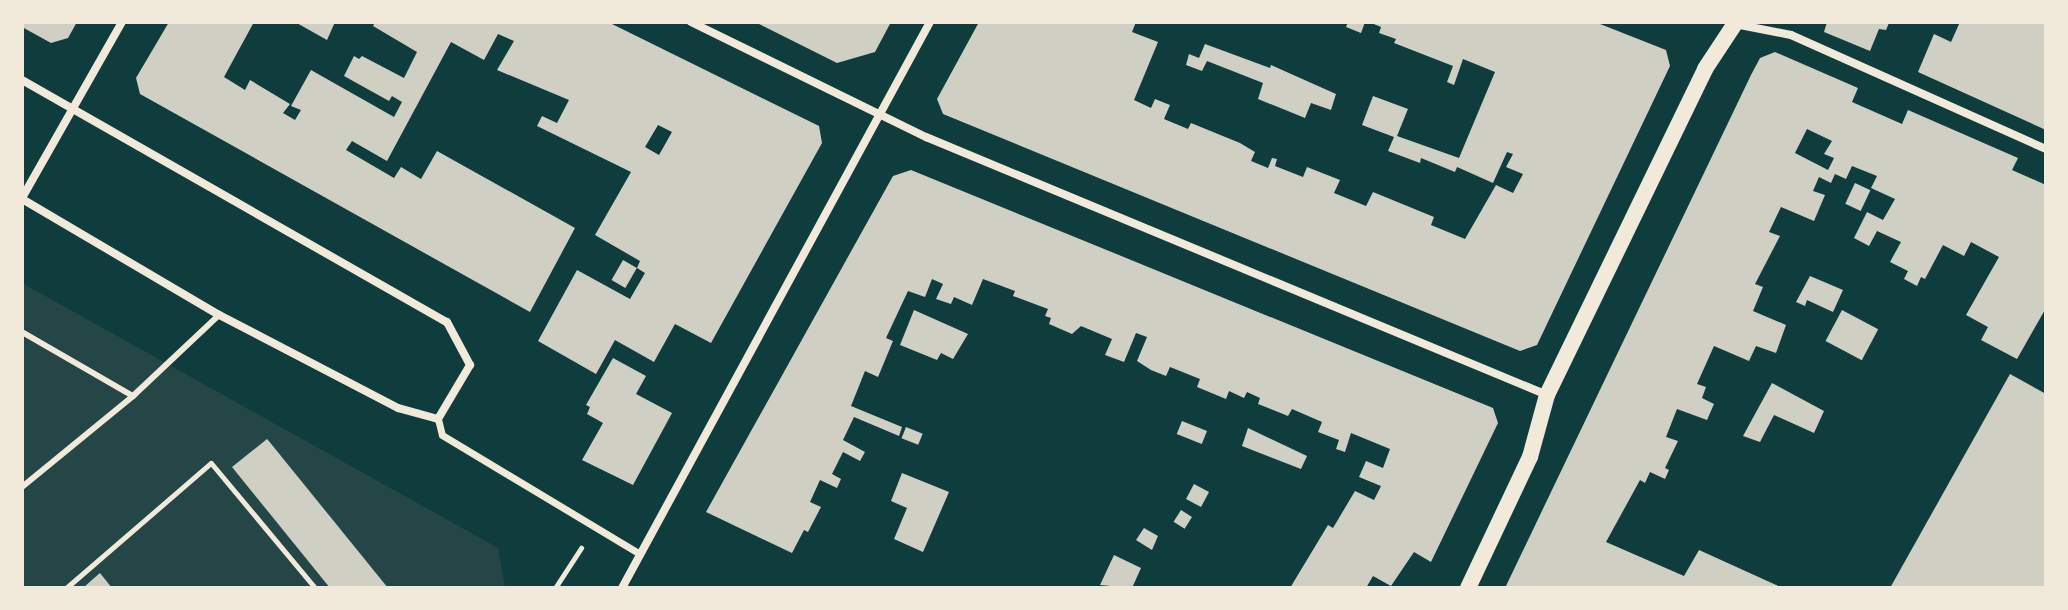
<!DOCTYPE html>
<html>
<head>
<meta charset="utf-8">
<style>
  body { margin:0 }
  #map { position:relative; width:2068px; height:610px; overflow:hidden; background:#0f3d3e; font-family:Cabin,sans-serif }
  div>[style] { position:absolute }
  .green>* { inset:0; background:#244646 }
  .building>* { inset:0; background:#cfcfc3; transform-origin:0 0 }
  .path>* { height:5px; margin:-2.5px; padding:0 2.5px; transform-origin:2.5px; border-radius:2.5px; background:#f1e9da }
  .service>* { height:6px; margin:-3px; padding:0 3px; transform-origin:3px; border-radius:3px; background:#f1e9da }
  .pedestrian>* { height:7px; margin:-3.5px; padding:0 3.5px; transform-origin:3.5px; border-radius:3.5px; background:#f1e9da }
  .minor>* { height:8px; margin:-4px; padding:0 4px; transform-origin:4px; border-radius:4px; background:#f1e9da }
  .secondary>* { height:16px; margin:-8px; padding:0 8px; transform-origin:8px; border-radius:8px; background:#f1e9da }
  span { translate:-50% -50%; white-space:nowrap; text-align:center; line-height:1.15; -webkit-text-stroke:8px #f1e9da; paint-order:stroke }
  .frame { position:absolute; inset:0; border:24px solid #f1e9da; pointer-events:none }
</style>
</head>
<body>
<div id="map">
  <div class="green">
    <div style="clip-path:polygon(22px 283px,498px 548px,505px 588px,22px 588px)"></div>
  </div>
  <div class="building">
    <div style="clip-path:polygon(22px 22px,77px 22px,68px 38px,51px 43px,22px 27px)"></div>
    <div style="clip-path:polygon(evenodd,169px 22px,254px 22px,224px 77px,245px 90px,250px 80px,290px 104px,283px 113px,295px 120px,301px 110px,291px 106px,311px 70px,394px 117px,402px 102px,392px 96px,389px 101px,344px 76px,354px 56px,359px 59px,362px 56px,404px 78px,417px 52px,373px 26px,375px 22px,608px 22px,819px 126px,822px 143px,711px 343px,675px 324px,654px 362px,615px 340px,596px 374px,538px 341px,577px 270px,630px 299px,645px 273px,637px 268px,640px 261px,595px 235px,631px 172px,537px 126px,542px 116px,557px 123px,569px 100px,497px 70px,514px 41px,498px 34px,484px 60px,451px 42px,387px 161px,352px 141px,346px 150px,394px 178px,401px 167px,421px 179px,437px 151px,575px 228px,530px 312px,140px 94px,136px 78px,169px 22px,658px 125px,672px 132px,659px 155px,645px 147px,658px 125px)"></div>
    <div style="clip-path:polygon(295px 22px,335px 22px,327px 40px)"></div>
    <div style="clip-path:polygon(755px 22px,891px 22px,875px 52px,837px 63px)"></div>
    <div style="clip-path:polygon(979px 22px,1136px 22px,1132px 32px,1158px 42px,1134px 100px,1151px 108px,1155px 99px,1170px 105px,1164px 119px,1188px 129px,1191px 123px,1240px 143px,1255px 152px,1251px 161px,1268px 168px,1272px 158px,1277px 159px,1275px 166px,1303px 177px,1307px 167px,1340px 180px,1334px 193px,1366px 206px,1373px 192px,1434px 217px,1431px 225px,1465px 239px,1496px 185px,1513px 193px,1523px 174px,1506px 167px,1513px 154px,1507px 152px,1493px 183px,1457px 167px,1455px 172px,1421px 158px,1420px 163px,1388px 151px,1394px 137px,1362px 125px,1373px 96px,1408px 109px,1397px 136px,1459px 158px,1495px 72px,1463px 59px,1454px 85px,1447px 82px,1453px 66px,1394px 43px,1396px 39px,1379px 33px,1381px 27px,1369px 22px,1595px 22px,1666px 50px,1670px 66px,1537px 345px,1520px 351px,943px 114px,937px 99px)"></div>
    <div style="clip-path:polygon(1348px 22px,1365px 22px,1361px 33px,1346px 27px)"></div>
    <div style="clip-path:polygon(1827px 22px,1887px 22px,1889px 23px,1886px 30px,1879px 29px,1870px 51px,1824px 32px)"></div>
    <div style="clip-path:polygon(1960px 22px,2046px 22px,2046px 130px,1918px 72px,1934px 34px,1951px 42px)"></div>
    <div style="clip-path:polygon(1205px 44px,1270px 68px,1271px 65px,1336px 94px,1331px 110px,1311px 103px,1305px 118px,1258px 99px,1263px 83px,1207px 61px,1202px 71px,1186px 65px,1189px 54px,1199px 58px)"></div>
    <div style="clip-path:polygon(evenodd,1775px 52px,1858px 88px,1852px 102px,1902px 124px,1908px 110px,2018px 158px,2012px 170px,2046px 185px,2046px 308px,2017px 359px,1981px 340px,1988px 327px,1966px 315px,1999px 257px,1971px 242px,1964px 256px,1943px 245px,1925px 279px,1921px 277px,1917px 286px,1904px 279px,1908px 271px,1890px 262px,1901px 242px,1877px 231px,1869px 246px,1854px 238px,1867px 212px,1883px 220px,1895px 199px,1871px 188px,1877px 176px,1852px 166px,1846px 179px,1835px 174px,1831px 183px,1819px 177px,1813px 191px,1825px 195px,1814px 221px,1781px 207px,1769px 232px,1780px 236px,1755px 284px,1763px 287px,1753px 311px,1786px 325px,1776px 353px,1756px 346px,1749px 361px,1714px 346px,1697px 384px,1706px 387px,1702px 398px,1714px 404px,1707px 420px,1677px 409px,1666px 437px,1678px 441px,1665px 468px,1669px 470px,1665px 479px,1650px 472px,1645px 483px,1640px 480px,1606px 542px,1684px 576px,1699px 550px,1783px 588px,1505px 588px,1751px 75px,1760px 58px,1775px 52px,1807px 129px,1832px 141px,1824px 154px,1834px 158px,1828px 170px,1795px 153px,1807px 129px)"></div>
    <div style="clip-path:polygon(911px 170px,1493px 408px,1498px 423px,1431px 562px,1414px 552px,1391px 586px,1373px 576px,1366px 588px,1290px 588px,1328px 525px,1333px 528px,1355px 491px,1374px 500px,1381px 486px,1359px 477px,1366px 461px,1383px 468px,1390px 449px,1351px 433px,1345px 452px,1336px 449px,1339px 440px,1318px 432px,1322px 422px,1292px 409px,1288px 416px,1258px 404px,1260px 398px,1247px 392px,1244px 398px,1229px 391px,1226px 399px,1197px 387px,1200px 379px,1170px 367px,1166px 376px,1151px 370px,1137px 361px,1147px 337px,1136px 333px,1124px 362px,1105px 355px,1112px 339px,1081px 326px,1072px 334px,1049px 324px,1051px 318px,1045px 316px,1048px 309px,1013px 296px,1015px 291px,983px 279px,972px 305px,954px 297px,951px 304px,936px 299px,943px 284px,932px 279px,925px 297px,908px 291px,886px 338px,893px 341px,878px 377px,865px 371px,851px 406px,902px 427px,899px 436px,854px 417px,843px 440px,865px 452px,860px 461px,843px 452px,832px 474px,841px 479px,837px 488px,820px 480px,810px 502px,821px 507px,808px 532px,804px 530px,792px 553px,706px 512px,893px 176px)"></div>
    <div style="left:1855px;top:183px;width:17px;height:23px;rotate:25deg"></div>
    <div style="left:623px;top:260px;width:16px;height:23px;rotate:30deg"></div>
    <div style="clip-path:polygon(1810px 276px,1843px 290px,1833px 312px,1807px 300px,1805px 306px,1796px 302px)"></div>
    <div style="clip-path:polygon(914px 310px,968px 334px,953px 359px,941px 353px,937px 360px,900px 345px)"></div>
    <div style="left:1842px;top:310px;width:41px;height:35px;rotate:28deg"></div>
    <div style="clip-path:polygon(613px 358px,646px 376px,636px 394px,672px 413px,633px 485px,582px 460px,603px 423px,587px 414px,590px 407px,586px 405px)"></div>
    <div style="clip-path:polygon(2010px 374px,2046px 394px,2046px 588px,1890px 588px)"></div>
    <div style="clip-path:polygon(1772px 383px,1824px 411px,1814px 433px,1774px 415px,1760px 442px,1743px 436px)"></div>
    <div style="left:1182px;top:421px;width:27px;height:14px;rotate:22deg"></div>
    <div style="left:906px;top:427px;width:18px;height:12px;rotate:22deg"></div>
    <div style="clip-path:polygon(1248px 428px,1307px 456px,1301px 469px,1242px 446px)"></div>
    <div style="clip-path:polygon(267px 439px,268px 440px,388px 588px,330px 588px,232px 467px)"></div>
    <div style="clip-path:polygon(902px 473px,949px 492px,923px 552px,894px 539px,907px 508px,891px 501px)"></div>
    <div style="left:1194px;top:484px;width:17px;height:17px;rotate:28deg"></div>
    <div style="left:1181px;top:510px;width:13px;height:14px;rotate:32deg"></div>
    <div style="clip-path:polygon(1144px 528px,1158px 536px,1152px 550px,1136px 540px)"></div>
    <div style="clip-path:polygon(1114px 555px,1141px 568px,1132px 588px,1100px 585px)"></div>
    <div style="clip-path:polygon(100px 573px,112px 588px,83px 588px,93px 579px)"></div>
  </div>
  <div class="path">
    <div style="left:66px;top:588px;width:191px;rotate:-40.8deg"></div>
    <div style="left:211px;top:463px;width:163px;rotate:50.2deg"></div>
    <div style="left:555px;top:588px;width:48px;rotate:-57deg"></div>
  </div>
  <div class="service">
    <div style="left:22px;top:332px;width:128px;rotate:30deg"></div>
    <div style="left:22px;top:487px;width:144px;rotate:-39.3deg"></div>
    <div style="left:133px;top:396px;width:118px;rotate:-43.3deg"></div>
  </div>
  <div class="pedestrian">
    <div style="left:438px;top:419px;width:16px;rotate:76deg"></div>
    <div style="left:442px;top:435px;width:231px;rotate:31deg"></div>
  </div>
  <div class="minor">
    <div style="left:691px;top:22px;width:262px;rotate:26.1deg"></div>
    <div style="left:926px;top:137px;width:672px;rotate:22.56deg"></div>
    <div style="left:1735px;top:24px;width:57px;rotate:11.1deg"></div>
    <div style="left:1791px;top:35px;width:279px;rotate:24.1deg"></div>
    <div style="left:22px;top:80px;width:489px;rotate:29.7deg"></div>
    <div style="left:447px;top:322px;width:49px;rotate:61.9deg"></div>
    <div style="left:470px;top:365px;width:63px;rotate:120.7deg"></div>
    <div style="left:438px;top:419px;width:41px;rotate:-164.6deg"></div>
    <div style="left:398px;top:408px;width:202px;rotate:-152.5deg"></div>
    <div style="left:219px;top:315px;width:229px;rotate:-149.5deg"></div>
    <div style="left:22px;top:198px;width:202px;rotate:-60.4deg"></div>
    <div style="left:622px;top:588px;width:644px;rotate:-61.45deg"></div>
  </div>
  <div class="secondary">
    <div style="left:1468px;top:588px;width:145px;rotate:-64.7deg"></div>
    <div style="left:1530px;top:457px;width:64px;rotate:-74.7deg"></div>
    <div style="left:1547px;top:395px;width:362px;rotate:-64.1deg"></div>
    <div style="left:1705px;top:69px;width:56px;rotate:-56.6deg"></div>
  </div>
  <div class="frame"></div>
</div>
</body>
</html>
